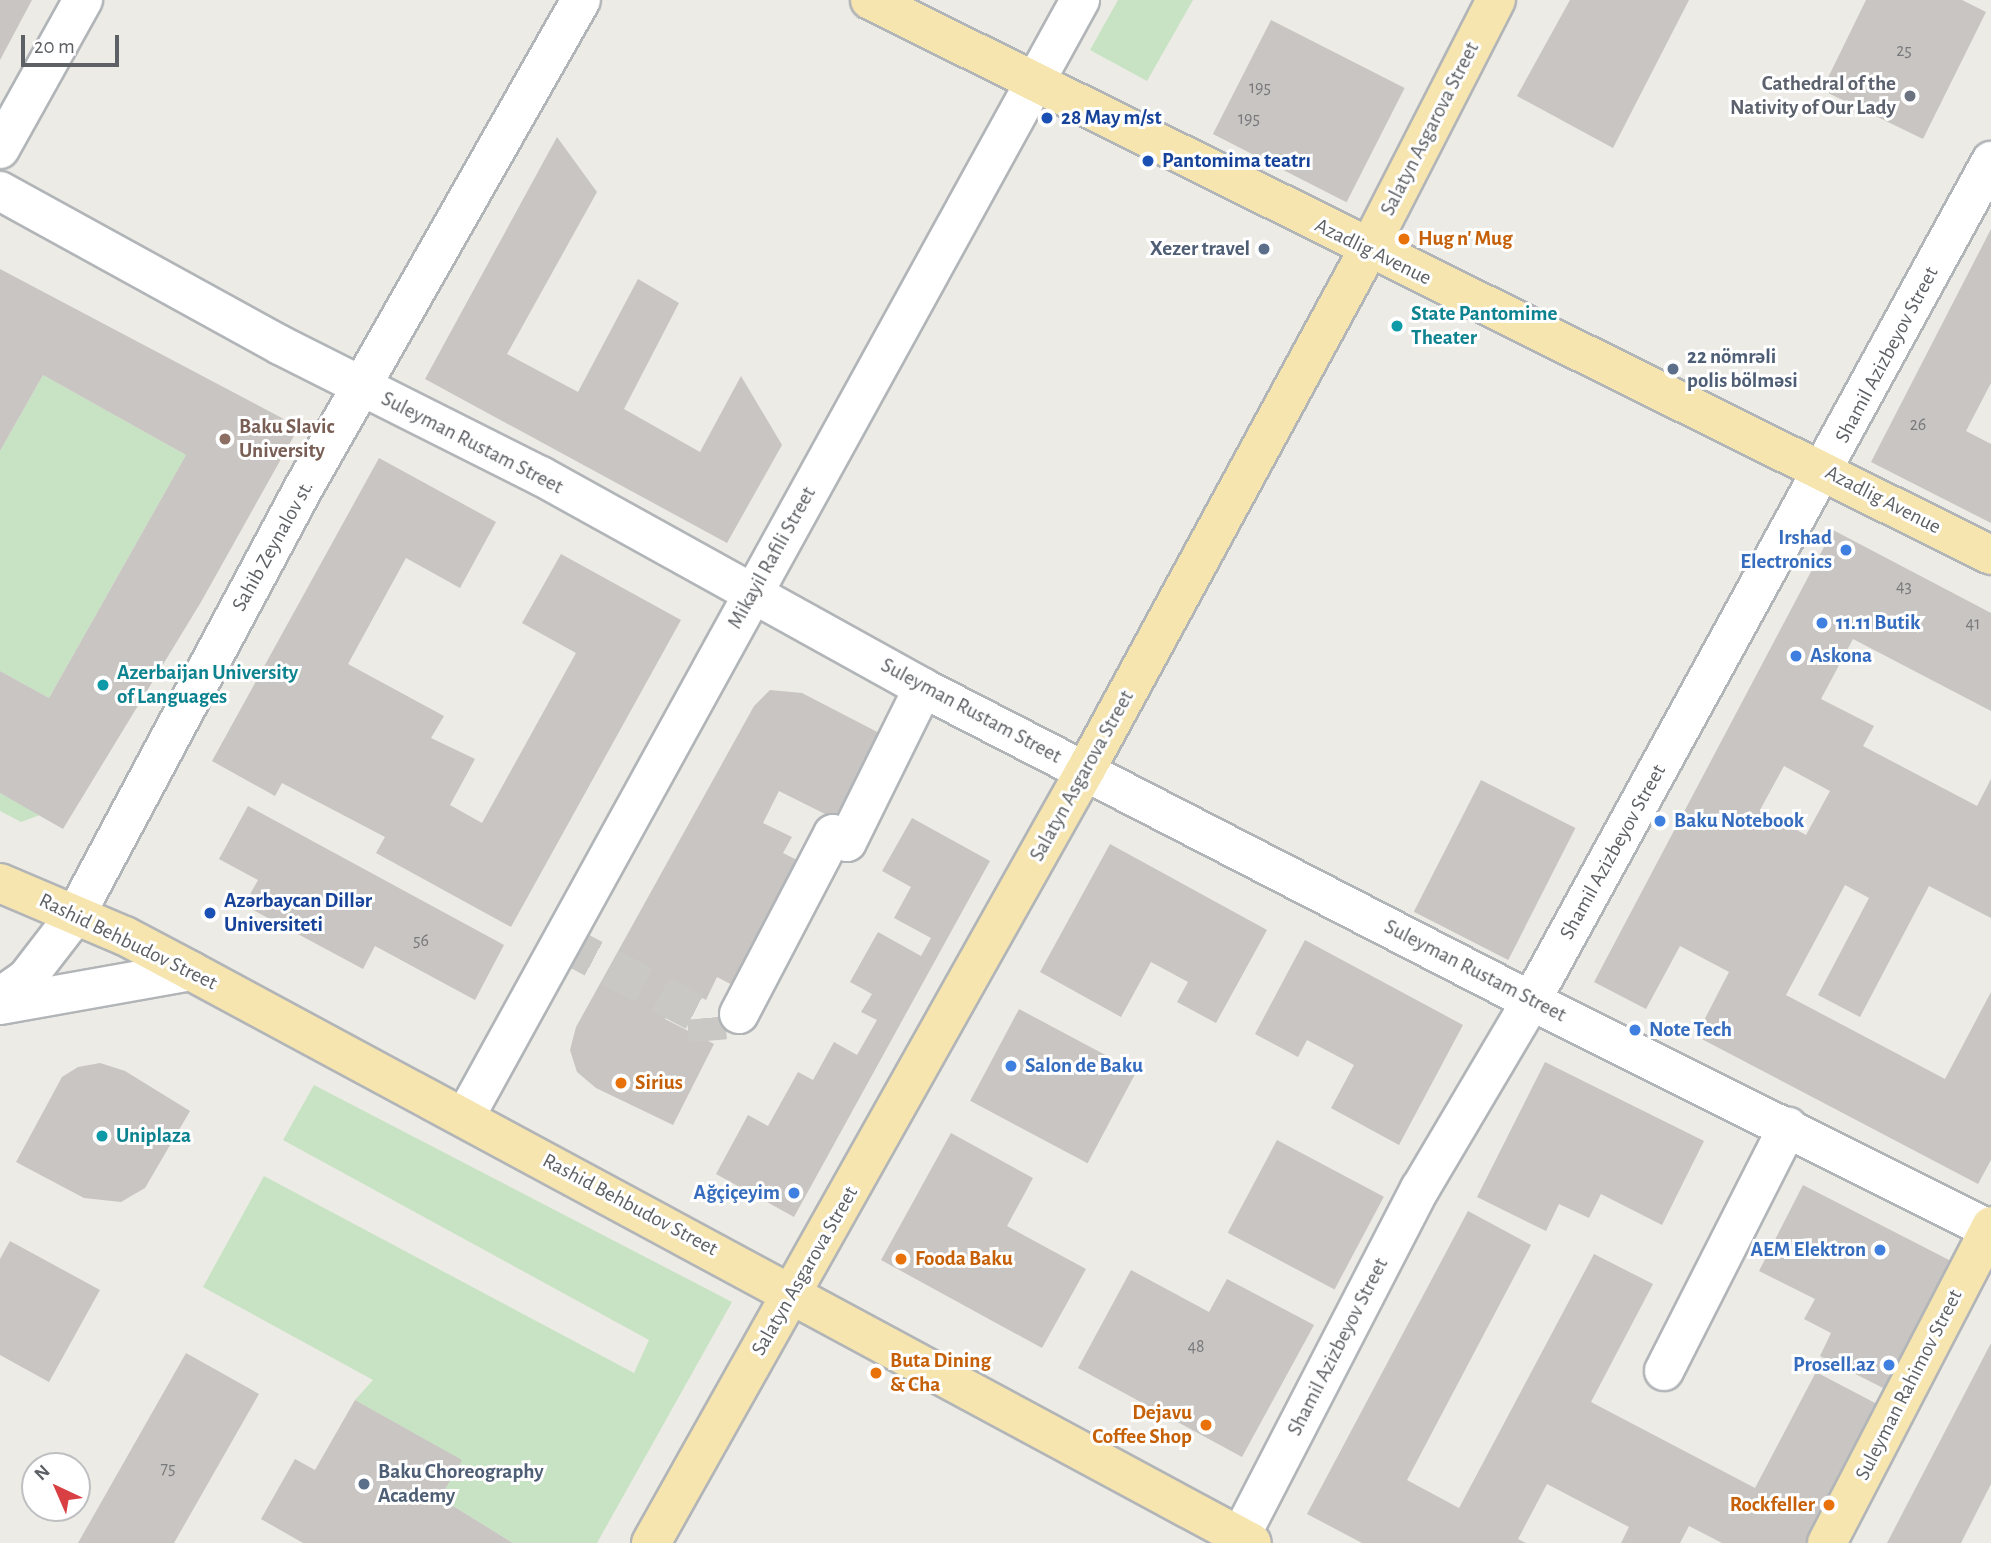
<!DOCTYPE html>
<html>
<head>
<meta charset="utf-8">
<style>
  body { margin:0 }
  #map { position:relative; width:1991px; height:1543px; overflow:hidden; background:#edebe5; font-family:"Alegreya Sans",sans-serif }
  div>[style] { position:absolute }
  .green>* { inset:0; background:#c7e3c4 }
  .building>* { inset:0; background:#c9c5c2; transform-origin:0 0 }
  .minor-tunnel>* { height:38px; margin-top:-19px; transform-origin:0; background:repeating-linear-gradient(90deg,#c9c8c5 0 38px,transparent 0 57px) }
  .roads { filter:drop-shadow(2px 0 #b2b5b8) drop-shadow(-2px 0 #b2b5b8) drop-shadow(0 2px #b2b5b8) drop-shadow(0 -2px #b2b5b8) }
  .minor>* { height:38px; margin:-19px; padding:0 19px; transform-origin:19px; border-radius:19px; background:#fff }
  .major>* { height:38px; margin:-19px; padding:0 19px; transform-origin:19px; border-radius:19px; background:#f7e5b0 }
  .dots>* { width:19px; height:19px; translate:-50% -50%; box-sizing:border-box; border:4px solid #fff; border-radius:50% }
  span { translate:-50% -50%; white-space:nowrap; text-align:center; line-height:1.15; -webkit-text-stroke:6px #fff; paint-order:stroke }
  .number-label { font-size:18px; color:#78797c }
  .number-label span { -webkit-text-stroke-width:0 }
  .worship-label { font-size:21px; color:#5b616d; font-weight:700 }
  .right { translate:-100% -50%; text-align:right }
  .transit-label { font-size:21px; color:#164399; font-weight:700 }
  .left { translate:0 -50%; text-align:left }
  .street-label { font-size:21px; color:#5d6064 }
  .food-label { font-size:21px; color:#c56008; font-weight:700 }
  .service-label { font-size:21px; color:#4e5e75; font-weight:700 }
  .culture-label { font-size:21px; color:#0d838f; font-weight:700 }
  .education-label { font-size:21px; color:#785e54; font-weight:700 }
  .shop-label { font-size:21px; color:#366cbe; font-weight:700 }
  .north { position:absolute; left:21px; top:1452px; width:70px; height:70px; box-sizing:border-box; background:#fff; border:2px solid #bebfc1; border-radius:50%; rotate:316deg; font-size:19px; font-weight:700; line-height:28px; text-align:center; color:#5d6064 }
  .north::after { content:''; display:block; margin:auto; width:24px; height:32px; background:#d84043; clip-path:polygon(50% 0,100% 100%,50% 72%,0 100%) }
  .scale { position:absolute; left:21px; top:35px; width:98px; height:32px; box-sizing:border-box; border:4px solid #5d6064; border-top:0; padding-left:9px; font-size:21px; line-height:24px; white-space:nowrap; color:#5d6064; -webkit-text-stroke:5px #fff; paint-order:stroke }
</style>
</head>
<body>
<div id="map">
  <div class="green">
    <div style="clip-path:polygon(1118px 0,1193px 0,1147px 81px,1090px 50px)"></div>
    <div style="clip-path:polygon(43px 375px,186px 455px,49px 698px,0 671px,0 451px)"></div>
    <div style="clip-path:polygon(0 793px,40px 815px,21px 822px,0 811px)"></div>
    <div style="clip-path:polygon(314px 1085px,732px 1302px,597px 1543px,513px 1543px,440px 1498px,461px 1460px,355px 1400px,373px 1380px,203px 1287px,264px 1176px,634px 1373px,649px 1340px,283px 1140px)"></div>
  </div>
  <div class="building">
    <div style="clip-path:polygon(0 0,32px 0,0 60px)"></div>
    <div style="clip-path:polygon(1570px 0,1689px 0,1613px 148px,1517px 96px)"></div>
    <div style="clip-path:polygon(1866px 0,1962px 0,1986px 12px,1923px 139px,1822px 90px)"></div>
    <div style="left:1271px;top:20px;width:150px;height:128px;rotate:27deg"></div>
    <div style="clip-path:polygon(557px 137px,597px 192px,507px 354px,578px 392px,638px 279px,679px 303px,624px 409px,700px 452px,741px 376px,782px 445px,727px 543px,425px 379px)"></div>
    <div style="clip-path:polygon(1991px 229px,1991px 383px,1966px 431px,1991px 444px,1991px 523px,1871px 462px)"></div>
    <div style="clip-path:polygon(0 269px,299px 427px,201px 602px,63px 829px,0 793px,0 671px,49px 698px,186px 455px,43px 375px,0 451px)"></div>
    <div style="clip-path:polygon(379px 458px,496px 522px,460px 588px,406px 558px,348px 664px,444px 716px,431px 738px,475px 759px,450px 805px,482px 823px,576px 653px,522px 623px,561px 554px,681px 620px,511px 927px,376px 853px,385px 837px,282px 783px,275px 796px,212px 761px)"></div>
    <div style="clip-path:polygon(evenodd,1833px 530px,1991px 613px,1991px 711px,1853px 639px,1821px 699px,1874px 726px,1863px 746px,1977px 806px,1991px 779px,1991px 918px,1929px 886px,1860px 1017px,1818px 995px,1869px 898px,1845px 885px,1786px 995px,1945px 1079px,1991px 992px,1991px 1160px,1978px 1184px,1696px 1036px,1729px 972px,1680px 946px,1646px 1009px,1594px 982px,1833px 530px,1784px 766px,1830px 791px,1806px 835px,1760px 810px,1784px 766px)"></div>
    <div style="clip-path:polygon(770px 690px,802px 693px,885px 736px,841px 822px,779px 791px,763px 823px,792px 837px,783px 853px,805px 864px,740px 989px,717px 977px,706px 1000px,681px 987px,665px 1019px,714px 1044px,673px 1125px,596px 1088px,577px 1072px,570px 1050px,576px 1027px,754px 706px)"></div>
    <div style="left:1481px;top:780px;width:106px;height:148px;rotate:27deg"></div>
    <div style="clip-path:polygon(248px 806px,504px 945px,475px 1000px,375px 946px,363px 969px,244px 905px,258px 880px,219px 859px)"></div>
    <div style="clip-path:polygon(912px 818px,990px 861px,794px 1217px,716px 1174px,748px 1115px,768px 1126px,798px 1072px,813px 1080px,834px 1042px,857px 1055px,877px 1020px,861px 1012px,872px 994px,850px 982px,878px 932px,921px 956px,931px 938px,894px 918px,911px 887px,882px 871px)"></div>
    <div style="clip-path:polygon(1110px 844px,1267px 930px,1216px 1023px,1177px 1002px,1188px 982px,1151px 962px,1121px 1017px,1040px 972px)"></div>
    <div style="clip-path:polygon(1305px 940px,1463px 1025px,1399px 1145px,1331px 1108px,1354px 1065px,1307px 1040px,1298px 1057px,1255px 1034px)"></div>
    <div style="left:1019px;top:1009px;width:133px;height:104px;rotate:28deg"></div>
    <div style="clip-path:polygon(1545px 1062px,1704px 1141px,1662px 1225px,1601px 1194px,1589px 1218px,1559px 1204px,1546px 1231px,1477px 1197px)"></div>
    <div style="clip-path:polygon(100px 1063px,125px 1071px,190px 1111px,145px 1188px,121px 1202px,84px 1198px,16px 1162px,62px 1077px,78px 1067px)"></div>
    <div style="clip-path:polygon(951px 1133px,1033px 1178px,1007px 1226px,1086px 1269px,1042px 1348px,881px 1260px)"></div>
    <div style="left:1277px;top:1140px;width:121px;height:105px;rotate:28deg"></div>
    <div style="clip-path:polygon(1803px 1185px,1951px 1261px,1885px 1389px,1820px 1356px,1831px 1333px,1804px 1319px,1815px 1299px,1759px 1271px)"></div>
    <div style="clip-path:polygon(1468px 1211px,1531px 1245px,1407px 1480px,1459px 1508px,1594px 1254px,1653px 1284px,1591px 1402px,1755px 1488px,1816px 1372px,1879px 1405px,1806px 1543px,1722px 1543px,1689px 1526px,1680px 1543px,1621px 1543px,1629px 1527px,1547px 1484px,1518px 1539px,1526px 1543px,1362px 1543px,1307px 1514px)"></div>
    <div style="clip-path:polygon(10px 1241px,100px 1290px,49px 1382px,0 1355px,0 1259px)"></div>
    <div style="clip-path:polygon(1131px 1270px,1209px 1312px,1227px 1279px,1314px 1325px,1242px 1457px,1078px 1368px)"></div>
    <div style="clip-path:polygon(1991px 1343px,1991px 1484px,1961px 1543px,1887px 1543px)"></div>
    <div style="clip-path:polygon(186px 1353px,259px 1394px,174px 1543px,78px 1543px)"></div>
    <div style="clip-path:polygon(355px 1400px,462px 1460px,440px 1498px,513px 1543px,303px 1543px,261px 1519px,295px 1459px,315px 1470px)"></div>
  </div>
  <div class="minor-tunnel">
    <div style="left:560px;top:941px;width:165px;rotate:27.8deg"></div>
    <div style="left:706px;top:1018px;width:23px;rotate:85deg"></div>
  </div>
  <div class="roads">
    <div class="minor">
      <div style="left:0;top:149px;width:171px;rotate:-60.9deg"></div>
      <div style="left:0;top:191px;width:320px;rotate:28.8deg"></div>
      <div style="left:280px;top:345px;width:292px;rotate:26.7deg"></div>
      <div style="left:541px;top:476px;width:437px;rotate:29deg"></div>
      <div style="left:923px;top:688px;width:684px;rotate:27.24deg"></div>
      <div style="left:1531px;top:1001px;width:514px;rotate:26.47deg"></div>
      <div style="left:0;top:997px;width:32px;rotate:-35deg"></div>
      <div style="left:26px;top:979px;width:82px;rotate:-52.4deg"></div>
      <div style="left:76px;top:914px;width:484px;rotate:-61.9deg"></div>
      <div style="left:304px;top:487px;width:560px;rotate:-60.37deg"></div>
      <div style="left:0;top:1005px;width:194px;rotate:-10.1deg"></div>
      <div style="left:739px;top:1014px;width:203px;rotate:-62.4deg"></div>
      <div style="left:833px;top:834px;width:16px;rotate:30deg"></div>
      <div style="left:847px;top:842px;width:172px;rotate:-63.7deg"></div>
      <div style="left:465px;top:1117px;width:1275px;rotate:-61.16deg"></div>
      <div style="left:1664px;top:1371px;width:274px;rotate:-63.1deg"></div>
      <div style="left:1237px;top:1543px;width:399px;rotate:-62.7deg"></div>
      <div style="left:1420px;top:1189px;width:218px;rotate:-59.4deg"></div>
      <div style="left:1531px;top:1001px;width:958px;rotate:-61.29deg"></div>
    </div>
    <div class="major">
      <div style="left:870px;top:0;width:1251px;rotate:26.34deg"></div>
      <div style="left:0;top:883px;width:136px;rotate:23deg"></div>
      <div style="left:125px;top:936px;width:75px;rotate:27.9deg"></div>
      <div style="left:191px;top:971px;width:1205px;rotate:28.33deg"></div>
      <div style="left:651px;top:1543px;width:886px;rotate:-60.66deg"></div>
      <div style="left:1085px;top:771px;width:593px;rotate:-61.49deg"></div>
      <div style="left:1368px;top:250px;width:281px;rotate:-62.9deg"></div>
      <div style="left:1827px;top:1543px;width:357px;rotate:-62.6deg"></div>
    </div>
  </div>
  <div class="dots">
    <div style="left:1910px;top:96px;background:#6b7280"></div>
    <div style="left:1047px;top:118px;background:#1a4fb4"></div>
    <div style="left:1148px;top:161px;background:#1a4fb4"></div>
    <div style="left:1404px;top:239px;background:#e8710a"></div>
    <div style="left:1264px;top:249px;background:#5c6f8a"></div>
    <div style="left:1397px;top:326px;background:#0f9aa8"></div>
    <div style="left:1673px;top:369px;background:#5c6f8a"></div>
    <div style="left:225px;top:439px;background:#8d6e63"></div>
    <div style="left:1846px;top:550px;background:#3f7fe0"></div>
    <div style="left:1822px;top:623px;background:#3f7fe0"></div>
    <div style="left:1796px;top:656px;background:#3f7fe0"></div>
    <div style="left:103px;top:685px;background:#0f9aa8"></div>
    <div style="left:1660px;top:821px;background:#3f7fe0"></div>
    <div style="left:210px;top:913px;background:#1a4fb4"></div>
    <div style="left:1635px;top:1030px;background:#3f7fe0"></div>
    <div style="left:1011px;top:1066px;background:#3f7fe0"></div>
    <div style="left:621px;top:1083px;background:#e8710a"></div>
    <div style="left:102px;top:1136px;background:#0f9aa8"></div>
    <div style="left:794px;top:1193px;background:#3f7fe0"></div>
    <div style="left:1880px;top:1250px;background:#3f7fe0"></div>
    <div style="left:901px;top:1259px;background:#e8710a"></div>
    <div style="left:1889px;top:1365px;background:#3f7fe0"></div>
    <div style="left:876px;top:1373px;background:#e8710a"></div>
    <div style="left:1206px;top:1425px;background:#e8710a"></div>
    <div style="left:364px;top:1484px;background:#5c6f8a"></div>
    <div style="left:1829px;top:1505px;background:#e8710a"></div>
  </div>
  <div class="number-label">
    <span style="left:1904px;top:51px">25</span>
    <span style="left:1260px;top:88px">195</span>
    <span style="left:1249px;top:119px">195</span>
    <span style="left:1918px;top:425px">26</span>
    <span style="left:1904px;top:587px">43</span>
    <span style="left:1973px;top:624px">41</span>
    <span style="left:421px;top:941px">56</span>
    <span style="left:1196px;top:1347px">48</span>
    <span style="left:168px;top:1469px">75</span>
  </div>
  <div class="worship-label">
    <span class="right" style="left:1896px;top:96px">Cathedral of the<br>Nativity of Our Lady</span>
  </div>
  <div class="transit-label">
    <span class="left" style="left:1061px;top:118px">28 May m/st</span>
    <span class="left" style="left:1162px;top:161px">Pantomima teatrı</span>
    <span class="left" style="left:224px;top:913px">Azərbaycan Dillər<br>Universiteti</span>
  </div>
  <div class="street-label">
    <span style="left:1430px;top:129px;rotate:-63deg">Salatyn Asgarova Street</span>
    <span style="left:1373px;top:252px;rotate:26deg">Azadlig Avenue</span>
    <span style="left:1887px;top:355px;rotate:-62deg">Shamil Azizbeyov Street</span>
    <span style="left:472px;top:443px;rotate:27deg">Suleyman Rustam Street</span>
    <span style="left:1883px;top:500px;rotate:27deg">Azadlig Avenue</span>
    <span style="left:273px;top:546px;rotate:-61deg">Sahib Zeynalov st.</span>
    <span style="left:772px;top:558px;rotate:-61deg">Mikayil Rafili Street</span>
    <span style="left:971px;top:711px;rotate:28deg">Suleyman Rustam Street</span>
    <span style="left:1082px;top:776px;rotate:-61deg">Salatyn Asgarova Street</span>
    <span style="left:1613px;top:852px;rotate:-61deg">Shamil Azizbeyov Street</span>
    <span style="left:128px;top:942px;rotate:26deg">Rashid Behbudov Street</span>
    <span style="left:1475px;top:971px;rotate:27deg">Suleyman Rustam Street</span>
    <span style="left:630px;top:1205px;rotate:28deg">Rashid Behbudov Street</span>
    <span style="left:805px;top:1271px;rotate:-60deg">Salatyn Asgarova Street</span>
    <span style="left:1338px;top:1347px;rotate:-63deg">Shamil Azizbeyov Street</span>
    <span style="left:1909px;top:1385px;rotate:-63deg">Suleyman Rahimov Street</span>
  </div>
  <div class="food-label">
    <span class="left" style="left:1418px;top:239px">Hug n' Mug</span>
    <span class="left" style="left:635px;top:1083px">Sirius</span>
    <span class="left" style="left:915px;top:1259px">Fooda Baku</span>
    <span class="left" style="left:890px;top:1373px">Buta Dining<br>&amp; Cha</span>
    <span class="right" style="left:1192px;top:1425px">Dejavu<br>Coffee Shop</span>
    <span class="right" style="left:1815px;top:1505px">Rockfeller</span>
  </div>
  <div class="service-label">
    <span class="right" style="left:1250px;top:249px">Xezer travel</span>
    <span class="left" style="left:1687px;top:369px">22 nömrəli<br>polis bölməsi</span>
    <span class="left" style="left:378px;top:1484px">Baku Choreography<br>Academy</span>
  </div>
  <div class="culture-label">
    <span class="left" style="left:1411px;top:326px">State Pantomime<br>Theater</span>
    <span class="left" style="left:117px;top:685px">Azerbaijan University<br>of Languages</span>
    <span class="left" style="left:116px;top:1136px">Uniplaza</span>
  </div>
  <div class="education-label">
    <span class="left" style="left:239px;top:439px">Baku Slavic<br>University</span>
  </div>
  <div class="shop-label">
    <span class="right" style="left:1832px;top:550px">Irshad<br>Electronics</span>
    <span class="left" style="left:1836px;top:623px">11.11 Butik</span>
    <span class="left" style="left:1810px;top:656px">Askona</span>
    <span class="left" style="left:1674px;top:821px">Baku Notebook</span>
    <span class="left" style="left:1649px;top:1030px">Note Tech</span>
    <span class="left" style="left:1025px;top:1066px">Salon de Baku</span>
    <span class="right" style="left:780px;top:1193px">Ağçiçeyim</span>
    <span class="right" style="left:1866px;top:1250px">AEM Elektron</span>
    <span class="right" style="left:1875px;top:1365px">Prosell.az</span>
  </div>
  <div class="north">N</div>
  <div class="scale">20 m</div>
</div>
</body>
</html>
